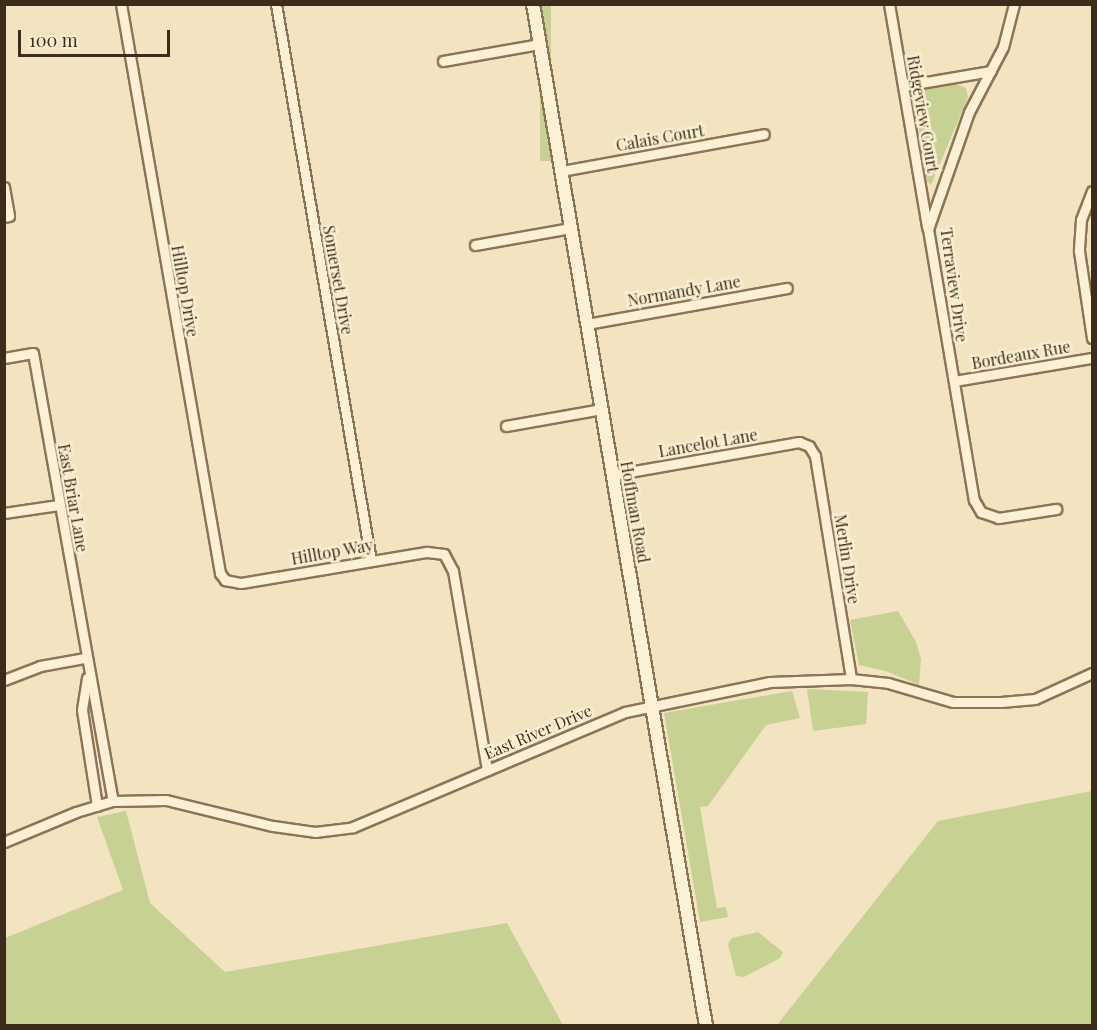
<!DOCTYPE html>
<html>
<head>
<meta charset="utf-8">
<style>
  body { margin:0 }
  #map { position:relative; width:1097px; height:1030px; overflow:hidden; background:#f2e4c0; font-family:"Playfair Display",serif }
  div>[style] { position:absolute }
  .green>* { inset:0; background:#c7d193; transform-origin:0 0 }
  .roads { filter:drop-shadow(2px 0 #8c7556) drop-shadow(-2px 0 #8c7556) drop-shadow(0 2px #8c7556) drop-shadow(0 -2px #8c7556) }
  .street>* { height:9px; margin:-4.5px; padding:0 4.5px; transform-origin:4.5px; border-radius:4.5px; background:#fcf1d4 }
  .secondary>* { height:12px; margin:-6px; padding:0 6px; transform-origin:6px; border-radius:6px; background:#fcf1d4 }
  span { translate:-50% -50%; white-space:nowrap; text-align:center; line-height:1.15; -webkit-text-stroke:5px #f8eed0; paint-order:stroke }
  .street-label { font-size:16px; color:#3b2c1c }
  .frame { position:absolute; inset:0; border:6px solid #3b2c1c; pointer-events:none }
  .scale { position:absolute; left:18px; top:30px; width:152px; height:27px; box-sizing:border-box; border:3px solid #3b2c1c; border-top:0; padding-left:8px; font-size:18px; line-height:21px; white-space:nowrap; color:#3b2c1c; -webkit-text-stroke:4px #f8eed0; paint-order:stroke }
</style>
</head>
<body>
<div id="map">
  <div class="green">
    <div style="left:540px;top:5px;width:11px;height:156px"></div>
    <div style="clip-path:polygon(956px 84px,966px 88px,968px 97px,931px 185px,927px 181px,914px 98px,923px 90px)"></div>
    <div style="clip-path:polygon(898px 611px,916px 642px,921px 659px,919px 685px,886px 671px,859px 665px,850px 620px)"></div>
    <div style="clip-path:polygon(807px 689px,868px 692px,866px 724px,813px 731px)"></div>
    <div style="clip-path:polygon(792px 691px,800px 718px,766px 725px,708px 806px,700px 807px,717px 908px,726px 907px,728px 917px,700px 922px,664px 713px)"></div>
    <div style="clip-path:polygon(1092px 791px,1092px 1025px,777px 1025px,938px 821px)"></div>
    <div style="clip-path:polygon(126px 811px,150px 903px,225px 972px,507px 923px,563px 1025px,5px 1025px,5px 938px,123px 890px,97px 817px)"></div>
    <div style="clip-path:polygon(758px 932px,783px 952px,780px 958px,744px 977px,736px 976px,728px 944px,732px 938px)"></div>
  </div>
  <div class="roads">
    <div class="street">
      <div style="left:121px;top:4px;width:578px;rotate:80.13deg"></div>
      <div style="left:220px;top:573px;width:9px;rotate:54deg"></div>
      <div style="left:225px;top:580px;width:16px;rotate:11deg"></div>
      <div style="left:241px;top:583px;width:189px;rotate:-9.5deg"></div>
      <div style="left:427px;top:552px;width:17px;rotate:7deg"></div>
      <div style="left:444px;top:554px;width:19px;rotate:62deg"></div>
      <div style="left:453px;top:571px;width:202px;rotate:80.3deg"></div>
      <div style="left:276px;top:4px;width:565px;rotate:80.32deg"></div>
      <div style="left:889px;top:4px;width:226px;rotate:80.3deg"></div>
      <div style="left:1014px;top:4px;width:44px;rotate:104.3deg"></div>
      <div style="left:1003px;top:47px;width:73px;rotate:117.6deg"></div>
      <div style="left:969px;top:112px;width:124px;rotate:109.3deg"></div>
      <div style="left:928px;top:229px;width:275px;rotate:80.4deg"></div>
      <div style="left:974px;top:500px;width:14px;rotate:60deg"></div>
      <div style="left:981px;top:512px;width:18px;rotate:19deg"></div>
      <div style="left:998px;top:518px;width:59px;rotate:-8.8deg"></div>
      <div style="left:443px;top:61px;width:97px;rotate:-10deg"></div>
      <div style="left:903px;top:86px;width:89px;rotate:-9.7deg"></div>
      <div style="left:561px;top:171px;width:206px;rotate:-10.3deg"></div>
      <div style="left:4px;top:187px;width:29px;rotate:80deg"></div>
      <div style="left:9px;top:216px;width:5px;rotate:169deg"></div>
      <div style="left:1092px;top:191px;width:31px;rotate:111deg"></div>
      <div style="left:1081px;top:220px;width:31px;rotate:94deg"></div>
      <div style="left:1079px;top:251px;width:88px;rotate:81.5deg"></div>
      <div style="left:475px;top:245px;width:97px;rotate:-10.1deg"></div>
      <div style="left:587px;top:324px;width:203px;rotate:-10.2deg"></div>
      <div style="left:4px;top:358px;width:29px;rotate:-10deg"></div>
      <div style="left:33px;top:353px;width:455px;rotate:79.9deg"></div>
      <div style="left:954px;top:381px;width:140px;rotate:-9.5deg"></div>
      <div style="left:506px;top:426px;width:97px;rotate:-10.1deg"></div>
      <div style="left:612px;top:475px;width:190px;rotate:-10deg"></div>
      <div style="left:799px;top:442px;width:11px;rotate:22deg"></div>
      <div style="left:809px;top:446px;width:12px;rotate:59deg"></div>
      <div style="left:815px;top:456px;width:226px;rotate:80.8deg"></div>
      <div style="left:4px;top:513px;width:55px;rotate:-8.4deg"></div>
      <div style="left:87px;top:678px;width:32px;rotate:99deg"></div>
      <div style="left:82px;top:710px;width:97px;rotate:81.1deg"></div>
      <div style="left:4px;top:680px;width:39px;rotate:-21deg"></div>
      <div style="left:40px;top:666px;width:46px;rotate:-10.1deg"></div>
      <div style="left:4px;top:842px;width:78px;rotate:-22.6deg"></div>
      <div style="left:76px;top:812px;width:39px;rotate:-17deg"></div>
      <div style="left:113px;top:801px;width:53px;rotate:-1.1deg"></div>
      <div style="left:166px;top:800px;width:110px;rotate:13.7deg"></div>
      <div style="left:273px;top:826px;width:42px;rotate:8.1deg"></div>
      <div style="left:315px;top:832px;width:38px;rotate:-7deg"></div>
      <div style="left:353px;top:827px;width:295px;rotate:-22.9deg"></div>
      <div style="left:625px;top:712px;width:148px;rotate:-11.7deg"></div>
      <div style="left:770px;top:682px;width:81px;rotate:-2.1deg"></div>
      <div style="left:851px;top:679px;width:37px;rotate:6deg"></div>
      <div style="left:888px;top:683px;width:68px;rotate:16.3deg"></div>
      <div style="left:953px;top:702px;width:48px"></div>
      <div style="left:1001px;top:702px;width:34px;rotate:-5deg"></div>
      <div style="left:1035px;top:699px;width:63px;rotate:-24.5deg"></div>
    </div>
    <div class="secondary">
      <div style="left:533px;top:4px;width:1037px;rotate:80.39deg"></div>
    </div>
  </div>
  <div class="street-label">
    <span style="left:923px;top:114px;rotate:80deg">Ridgeview Court</span>
    <span style="left:660px;top:138px;rotate:-10deg">Calais Court</span>
    <span style="left:338px;top:280px;rotate:80deg">Somerset Drive</span>
    <span style="left:954px;top:285px;rotate:82deg">Terraview Drive</span>
    <span style="left:185px;top:291px;rotate:80deg">Hilltop Drive</span>
    <span style="left:684px;top:291px;rotate:-10deg">Normandy Lane</span>
    <span style="left:1021px;top:355px;rotate:-10deg">Bordeaux Rue</span>
    <span style="left:708px;top:443px;rotate:-10deg">Lancelot Lane</span>
    <span style="left:73px;top:498px;rotate:80deg">East Briar Lane</span>
    <span style="left:635px;top:512px;rotate:80deg">Hoffman Road</span>
    <span style="left:332px;top:552px;rotate:-10deg">Hilltop Way</span>
    <span style="left:847px;top:559px;rotate:81deg">Merlin Drive</span>
    <span style="left:538px;top:732px;rotate:-23deg">East River Drive</span>
  </div>
  <div class="frame"></div>
  <div class="scale">100 m</div>
</div>
</body>
</html>
